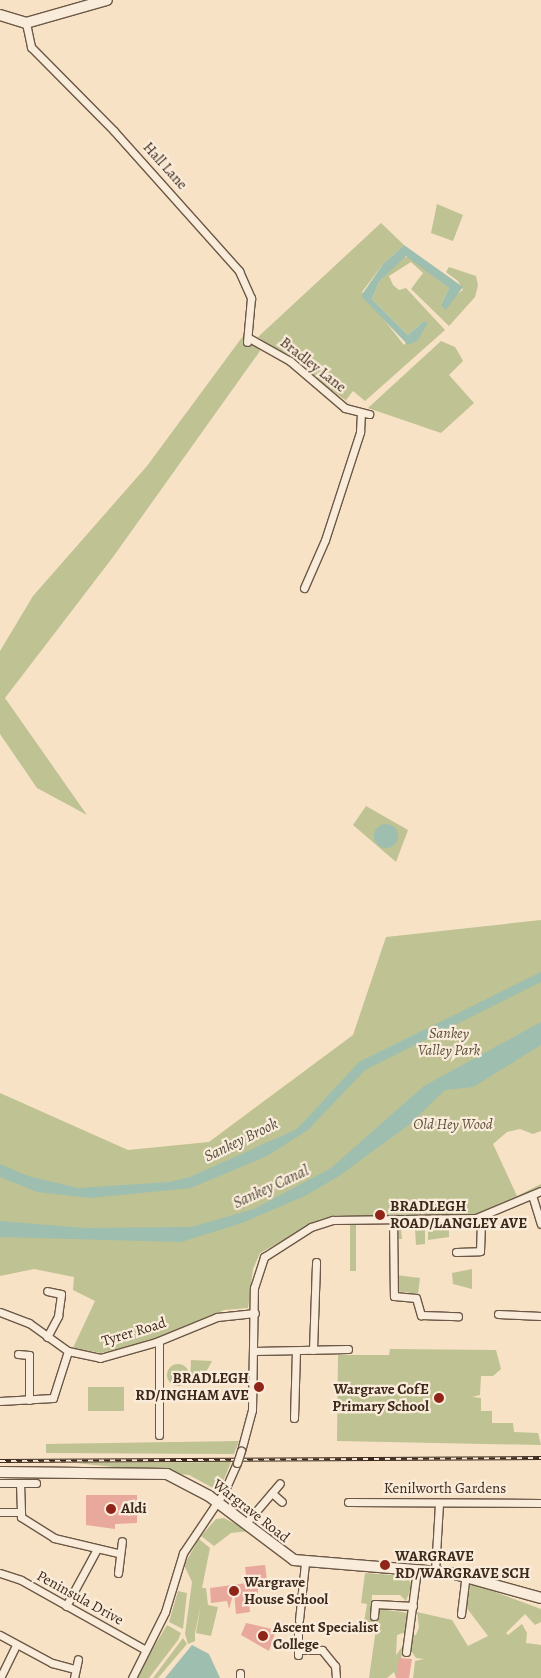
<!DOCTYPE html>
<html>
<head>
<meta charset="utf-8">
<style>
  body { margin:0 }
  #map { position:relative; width:541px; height:1678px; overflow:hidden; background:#f7e2c6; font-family:Alegreya,serif }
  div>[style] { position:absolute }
  .green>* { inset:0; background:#bfc293; transform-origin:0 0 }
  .round { border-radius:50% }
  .water>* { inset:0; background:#9ebeb0 }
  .building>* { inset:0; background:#e8a89c }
  .roads { filter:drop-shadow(1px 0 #6c5846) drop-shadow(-1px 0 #6c5846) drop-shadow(0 1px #6c5846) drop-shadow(0 -1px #6c5846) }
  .street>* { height:7px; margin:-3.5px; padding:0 3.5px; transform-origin:3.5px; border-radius:3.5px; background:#faecda }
  .secondary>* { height:10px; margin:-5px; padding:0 5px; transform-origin:5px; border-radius:5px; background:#faecda }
  .rail>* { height:4px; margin-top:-2px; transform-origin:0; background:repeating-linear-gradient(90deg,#faecda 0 5.5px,#3e2a1c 0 11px); box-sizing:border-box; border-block:1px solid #3e2a1c }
  .bridges { filter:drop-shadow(1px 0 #6c5846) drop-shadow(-1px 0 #6c5846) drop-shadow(0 1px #6c5846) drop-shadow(0 -1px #6c5846) }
  .street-bridge>* { height:7px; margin:-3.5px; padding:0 3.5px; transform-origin:3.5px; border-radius:3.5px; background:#faecda }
  .dots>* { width:14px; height:14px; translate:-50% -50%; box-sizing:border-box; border:2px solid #faecda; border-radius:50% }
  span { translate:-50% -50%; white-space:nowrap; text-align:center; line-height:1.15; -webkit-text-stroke:4.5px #faecda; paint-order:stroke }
  .street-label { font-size:15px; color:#3e2a1c }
  .park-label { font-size:15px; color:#5e503a; font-style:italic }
  .poi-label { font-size:15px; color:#3e2a1c; font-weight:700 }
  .left { translate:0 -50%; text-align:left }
  .right { translate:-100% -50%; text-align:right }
  .water-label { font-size:16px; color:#564f41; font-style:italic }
</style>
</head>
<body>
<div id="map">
  <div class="green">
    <div style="clip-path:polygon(437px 204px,463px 215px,453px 241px,431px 233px)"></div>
    <div style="clip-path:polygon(381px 223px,404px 245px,383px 264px,362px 292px,404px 345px,424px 321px,408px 335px,372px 299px,379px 282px,403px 257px,410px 257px,449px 288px,441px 305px,463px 290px,458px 281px,446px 272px,449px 267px,476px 276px,478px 285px,475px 297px,449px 326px,411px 289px,423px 273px,411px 262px,389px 276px,393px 285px,399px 290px,406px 288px,445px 330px,365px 401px,353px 391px,346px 400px,355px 407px,258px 337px)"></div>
    <div style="clip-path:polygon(246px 332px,260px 351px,113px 557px,5px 698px,87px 815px,37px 788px,0 734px,0 651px,33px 596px,147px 466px)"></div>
    <div style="clip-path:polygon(441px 341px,455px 347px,461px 357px,463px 361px,449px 375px,474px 403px,441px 433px,368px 408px)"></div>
    <div style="clip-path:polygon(366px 806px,408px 830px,396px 862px,353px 825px)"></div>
    <div style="clip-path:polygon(541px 920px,541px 1131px,533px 1134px,520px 1129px,507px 1132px,493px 1144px,517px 1196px,541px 1184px,541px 1188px,473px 1216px,428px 1216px,421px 1212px,421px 1215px,321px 1219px,260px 1253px,253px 1269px,248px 1308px,224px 1310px,149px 1341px,101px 1353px,73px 1348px,95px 1301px,73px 1290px,74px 1277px,34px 1269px,0 1276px,0 1093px,128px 1150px,209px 1142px,353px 1035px,386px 937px)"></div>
    <div style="left:356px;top:1223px;width:48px;height:6px;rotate:90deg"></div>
    <div style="clip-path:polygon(428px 1224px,449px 1225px,449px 1237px,428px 1240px)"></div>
    <div style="clip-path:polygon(397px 1225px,425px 1225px,425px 1244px,416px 1245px,415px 1229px,401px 1229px,402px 1239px,398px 1239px)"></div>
    <div style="clip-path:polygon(472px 1269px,472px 1289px,453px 1284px,452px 1273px)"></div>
    <div style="clip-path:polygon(396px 1275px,420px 1278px,418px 1294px,397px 1291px)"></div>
    <div style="clip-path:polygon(390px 1349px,496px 1350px,501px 1369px,493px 1376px,481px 1376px,480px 1395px,472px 1397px,481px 1398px,481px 1411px,492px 1411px,492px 1423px,513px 1423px,514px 1432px,538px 1433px,541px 1445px,337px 1441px,338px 1355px,389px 1355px)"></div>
    <div style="clip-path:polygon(191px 1360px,212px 1361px,206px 1372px,213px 1372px,213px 1384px,190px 1383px)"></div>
    <div class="round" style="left:167px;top:1364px;width:22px;height:22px"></div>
    <div style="left:124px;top:1387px;width:24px;height:36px;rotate:90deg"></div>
    <div style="clip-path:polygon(239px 1441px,234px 1454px,46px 1453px,46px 1444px)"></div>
    <div style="clip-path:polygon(231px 1462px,222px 1484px,215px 1489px,189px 1475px,76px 1463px)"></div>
    <div style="clip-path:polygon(224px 1518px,249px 1531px,231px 1533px,214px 1546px,201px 1536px,216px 1519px)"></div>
    <div style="clip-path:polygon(199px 1539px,210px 1548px,202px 1588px,206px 1588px,208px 1605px,218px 1607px,211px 1636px,196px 1633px,201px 1604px,195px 1633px,195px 1641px,188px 1644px,185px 1634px,192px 1582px,184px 1565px)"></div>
    <div style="clip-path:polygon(365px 1573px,407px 1576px,412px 1585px,406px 1601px,400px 1595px,372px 1595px,371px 1618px,376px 1618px,379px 1609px,409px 1613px,406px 1632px,397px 1635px,396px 1655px,405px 1643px,396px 1678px,394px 1672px,387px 1678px,369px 1678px,377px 1622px,364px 1622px,367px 1604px,361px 1603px)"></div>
    <div style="clip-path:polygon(471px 1583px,541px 1609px,541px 1622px,535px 1625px,525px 1614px,506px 1633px,508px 1635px,522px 1624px,527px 1633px,526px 1643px,541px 1645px,541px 1678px,413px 1678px,415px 1661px,424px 1659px,416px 1658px,409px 1648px,411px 1636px,416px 1635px,419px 1627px,417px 1612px,452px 1620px,468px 1646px,488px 1636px,466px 1607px)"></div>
    <div style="clip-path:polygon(178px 1591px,187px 1593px,183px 1629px,169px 1622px)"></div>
    <div style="clip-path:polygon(167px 1625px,181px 1633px,178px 1640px,149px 1678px,135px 1678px)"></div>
    <div style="clip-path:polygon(183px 1638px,187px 1644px,158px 1678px,153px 1678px)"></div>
  </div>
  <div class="water">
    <div style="clip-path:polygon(404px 245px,463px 287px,446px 310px,441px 305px,449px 288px,406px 256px,379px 282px,372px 299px,408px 335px,424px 321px,428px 323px,417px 341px,408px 345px,361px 296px,383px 264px)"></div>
    <div class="round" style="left:374px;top:824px;width:24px;height:24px"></div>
    <div style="clip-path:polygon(541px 972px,541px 982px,365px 1070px,308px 1130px,267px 1156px,191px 1188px,90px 1198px,37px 1192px,0 1177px,0 1164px,28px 1176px,78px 1188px,169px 1182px,190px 1177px,297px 1129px,359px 1062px)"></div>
    <div style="clip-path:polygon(541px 1022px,541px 1045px,473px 1087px,445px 1090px,410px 1124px,339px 1176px,305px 1196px,242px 1223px,181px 1242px,0 1237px,0 1221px,85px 1228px,191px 1227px,254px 1209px,331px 1168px,424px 1086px)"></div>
    <div style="clip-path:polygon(192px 1645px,209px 1654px,220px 1678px,165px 1678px)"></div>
  </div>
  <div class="building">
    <div style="clip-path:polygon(86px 1495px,137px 1495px,137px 1523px,115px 1524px,115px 1529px,86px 1525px)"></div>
    <div style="clip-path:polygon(265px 1565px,267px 1580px,258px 1582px,258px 1593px,248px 1594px,250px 1612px,236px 1614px,234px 1592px,229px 1609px,227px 1601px,211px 1603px,210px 1588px,247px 1583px,245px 1567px)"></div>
    <div style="clip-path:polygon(246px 1623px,276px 1630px,269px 1651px,241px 1635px)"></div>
    <div style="clip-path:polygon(399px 1658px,412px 1659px,409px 1678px,396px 1678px)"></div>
  </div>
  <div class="roads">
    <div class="street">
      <div style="left:26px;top:23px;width:25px;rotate:78deg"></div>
      <div style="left:31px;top:47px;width:118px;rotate:45.3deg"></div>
      <div style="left:114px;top:131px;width:188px;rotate:48.2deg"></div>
      <div style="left:239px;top:271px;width:30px;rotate:66deg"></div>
      <div style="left:251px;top:298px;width:44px;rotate:95.2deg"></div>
      <div style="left:249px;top:338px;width:47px;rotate:29.3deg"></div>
      <div style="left:290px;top:361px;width:72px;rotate:40.5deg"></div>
      <div style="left:345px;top:408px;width:25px;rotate:14deg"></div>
      <div style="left:304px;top:588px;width:52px;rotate:-66.4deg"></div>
      <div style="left:325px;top:540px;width:114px;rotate:-72deg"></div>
      <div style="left:360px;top:432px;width:18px;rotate:-87deg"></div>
      <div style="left:532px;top:1195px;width:30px;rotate:73deg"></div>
      <div style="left:393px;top:1219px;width:77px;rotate:89.3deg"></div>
      <div style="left:394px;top:1296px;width:22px;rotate:5deg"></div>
      <div style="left:416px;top:1298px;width:18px;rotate:74deg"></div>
      <div style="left:421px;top:1315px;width:37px;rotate:2deg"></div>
      <div style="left:456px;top:1252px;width:24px;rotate:-2deg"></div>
      <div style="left:480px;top:1251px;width:34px;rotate:-88deg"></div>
      <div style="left:0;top:1312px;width:31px;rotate:21deg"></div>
      <div style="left:29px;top:1323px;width:48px;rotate:35.7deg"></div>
      <div style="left:68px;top:1351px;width:33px;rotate:12deg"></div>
      <div style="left:100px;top:1358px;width:58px;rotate:-15.9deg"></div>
      <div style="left:156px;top:1342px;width:66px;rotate:-22.3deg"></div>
      <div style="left:217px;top:1317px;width:38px;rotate:-6deg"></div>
      <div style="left:498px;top:1314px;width:43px;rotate:2.7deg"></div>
      <div style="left:47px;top:1337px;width:24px;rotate:-62deg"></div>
      <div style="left:58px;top:1316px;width:22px;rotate:-82deg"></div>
      <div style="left:61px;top:1294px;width:14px;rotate:-168deg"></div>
      <div style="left:313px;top:1350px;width:88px;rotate:-88deg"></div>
      <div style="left:254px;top:1351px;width:94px;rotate:-1.2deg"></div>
      <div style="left:18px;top:1354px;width:11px;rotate:5deg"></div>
      <div style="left:29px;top:1355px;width:45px;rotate:90deg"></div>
      <div style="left:0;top:1401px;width:53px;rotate:-3.2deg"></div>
      <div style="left:53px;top:1398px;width:49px;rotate:-72.3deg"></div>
      <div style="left:294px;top:1418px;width:67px;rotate:-88.3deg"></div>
      <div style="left:159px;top:1435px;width:94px;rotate:-90deg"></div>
      <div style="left:241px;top:1451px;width:42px;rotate:-75deg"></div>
      <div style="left:252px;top:1410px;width:122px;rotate:-89.1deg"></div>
      <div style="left:254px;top:1288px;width:33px;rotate:-72deg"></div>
      <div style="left:264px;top:1257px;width:56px;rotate:-32.6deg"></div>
      <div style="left:311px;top:1227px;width:23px;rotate:-18deg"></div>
      <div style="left:333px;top:1220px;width:143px;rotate:-0.8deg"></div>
      <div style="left:476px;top:1218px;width:70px;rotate:-22.6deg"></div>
      <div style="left:0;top:1483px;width:20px"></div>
      <div style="left:20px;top:1483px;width:34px;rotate:88deg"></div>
      <div style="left:21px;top:1517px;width:39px;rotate:32deg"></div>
      <div style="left:54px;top:1538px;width:66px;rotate:13.2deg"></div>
      <div style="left:20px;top:1483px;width:16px"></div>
      <div style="left:272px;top:1493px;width:13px;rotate:42deg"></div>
      <div style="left:348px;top:1502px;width:193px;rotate:0.3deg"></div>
      <div style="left:0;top:1512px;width:18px"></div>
      <div style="left:246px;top:1523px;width:52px;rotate:-49.6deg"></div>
      <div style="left:435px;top:1571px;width:67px;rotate:-86.6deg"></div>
      <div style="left:0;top:1573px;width:22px;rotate:18deg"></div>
      <div style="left:21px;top:1580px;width:141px;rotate:29.3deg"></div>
      <div style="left:118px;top:1573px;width:32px;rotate:-83deg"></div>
      <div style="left:66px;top:1606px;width:65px;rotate:-61.5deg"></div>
      <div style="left:461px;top:1614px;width:38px;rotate:-83deg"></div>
      <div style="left:374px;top:1616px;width:12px;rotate:-85deg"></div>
      <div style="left:375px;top:1604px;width:38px;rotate:3deg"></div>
      <div style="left:299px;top:1620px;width:57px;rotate:-84deg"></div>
      <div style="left:298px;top:1631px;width:19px;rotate:90deg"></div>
      <div style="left:0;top:1635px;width:59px;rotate:28.3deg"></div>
      <div style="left:52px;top:1663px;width:23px;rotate:15deg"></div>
      <div style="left:406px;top:1652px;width:83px;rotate:-82.4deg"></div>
      <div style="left:298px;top:1655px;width:5px;rotate:-90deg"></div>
      <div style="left:298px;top:1650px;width:24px"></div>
      <div style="left:322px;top:1650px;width:21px;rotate:51deg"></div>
      <div style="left:335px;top:1666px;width:12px;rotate:85deg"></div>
      <div style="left:240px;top:1673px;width:5px;rotate:90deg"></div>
      <div style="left:0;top:1678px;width:37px;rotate:-64deg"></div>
      <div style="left:74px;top:1678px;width:19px;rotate:-78deg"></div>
      <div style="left:132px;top:1678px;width:74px;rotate:-63.4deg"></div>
      <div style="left:165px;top:1612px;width:62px;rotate:-73deg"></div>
      <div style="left:183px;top:1553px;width:73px;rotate:-56.1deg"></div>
      <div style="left:224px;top:1492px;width:32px;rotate:-66deg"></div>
    </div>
    <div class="secondary">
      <div style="left:0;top:15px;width:27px;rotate:17deg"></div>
      <div style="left:26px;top:23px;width:84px;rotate:-15.9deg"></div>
      <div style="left:0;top:1472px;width:167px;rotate:0.7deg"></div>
      <div style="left:167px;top:1474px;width:47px;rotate:27.6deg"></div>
      <div style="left:209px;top:1496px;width:106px;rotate:37deg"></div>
      <div style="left:294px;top:1560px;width:158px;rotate:4.7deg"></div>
      <div style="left:451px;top:1573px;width:93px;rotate:15.5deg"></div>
    </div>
  </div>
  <div class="rail">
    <div style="left:0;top:1461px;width:541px;rotate:-0.32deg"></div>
  </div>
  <div class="bridges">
    <div class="street-bridge">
      <div style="left:237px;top:1463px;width:13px;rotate:-72deg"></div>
    </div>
  </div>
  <div class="dots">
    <div style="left:380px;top:1215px;background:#8f2418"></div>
    <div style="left:259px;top:1387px;background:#8f2418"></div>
    <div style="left:439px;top:1398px;background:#8f2418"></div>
    <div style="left:111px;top:1509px;background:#8f2418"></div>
    <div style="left:385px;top:1565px;background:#8f2418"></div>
    <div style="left:234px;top:1591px;background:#8f2418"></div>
    <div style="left:263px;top:1636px;background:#8f2418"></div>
  </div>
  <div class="street-label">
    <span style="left:165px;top:166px;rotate:48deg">Hall Lane</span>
    <span style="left:313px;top:365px;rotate:38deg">Bradley Lane</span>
    <span style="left:134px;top:1332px;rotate:-17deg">Tyrer Road</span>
    <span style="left:445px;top:1489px">Kenilworth Gardens</span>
    <span style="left:251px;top:1511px;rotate:38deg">Wargrave Road</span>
    <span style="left:80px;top:1598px;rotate:29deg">Peninsula Drive</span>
  </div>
  <div class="park-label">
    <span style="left:449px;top:1042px">Sankey<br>Valley Park</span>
    <span style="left:453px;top:1125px">Old Hey Wood</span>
  </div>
  <div class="poi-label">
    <span class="left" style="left:390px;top:1215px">BRADLEGH<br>ROAD/LANGLEY AVE</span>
    <span class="right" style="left:249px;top:1387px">BRADLEGH<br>RD/INGHAM AVE</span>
    <span class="right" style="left:429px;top:1398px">Wargrave CofE<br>Primary School</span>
    <span class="left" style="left:121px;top:1509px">Aldi</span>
    <span class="left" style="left:395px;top:1565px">WARGRAVE<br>RD/WARGRAVE SCH</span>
    <span class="left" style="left:244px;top:1591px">Wargrave<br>House School</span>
    <span class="left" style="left:273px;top:1636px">Ascent Specialist<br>College</span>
  </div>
  <div class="water-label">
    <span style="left:241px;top:1140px;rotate:-26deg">Sankey Brook</span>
    <span style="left:271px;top:1187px;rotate:-25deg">Sankey Canal</span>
  </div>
</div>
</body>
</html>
